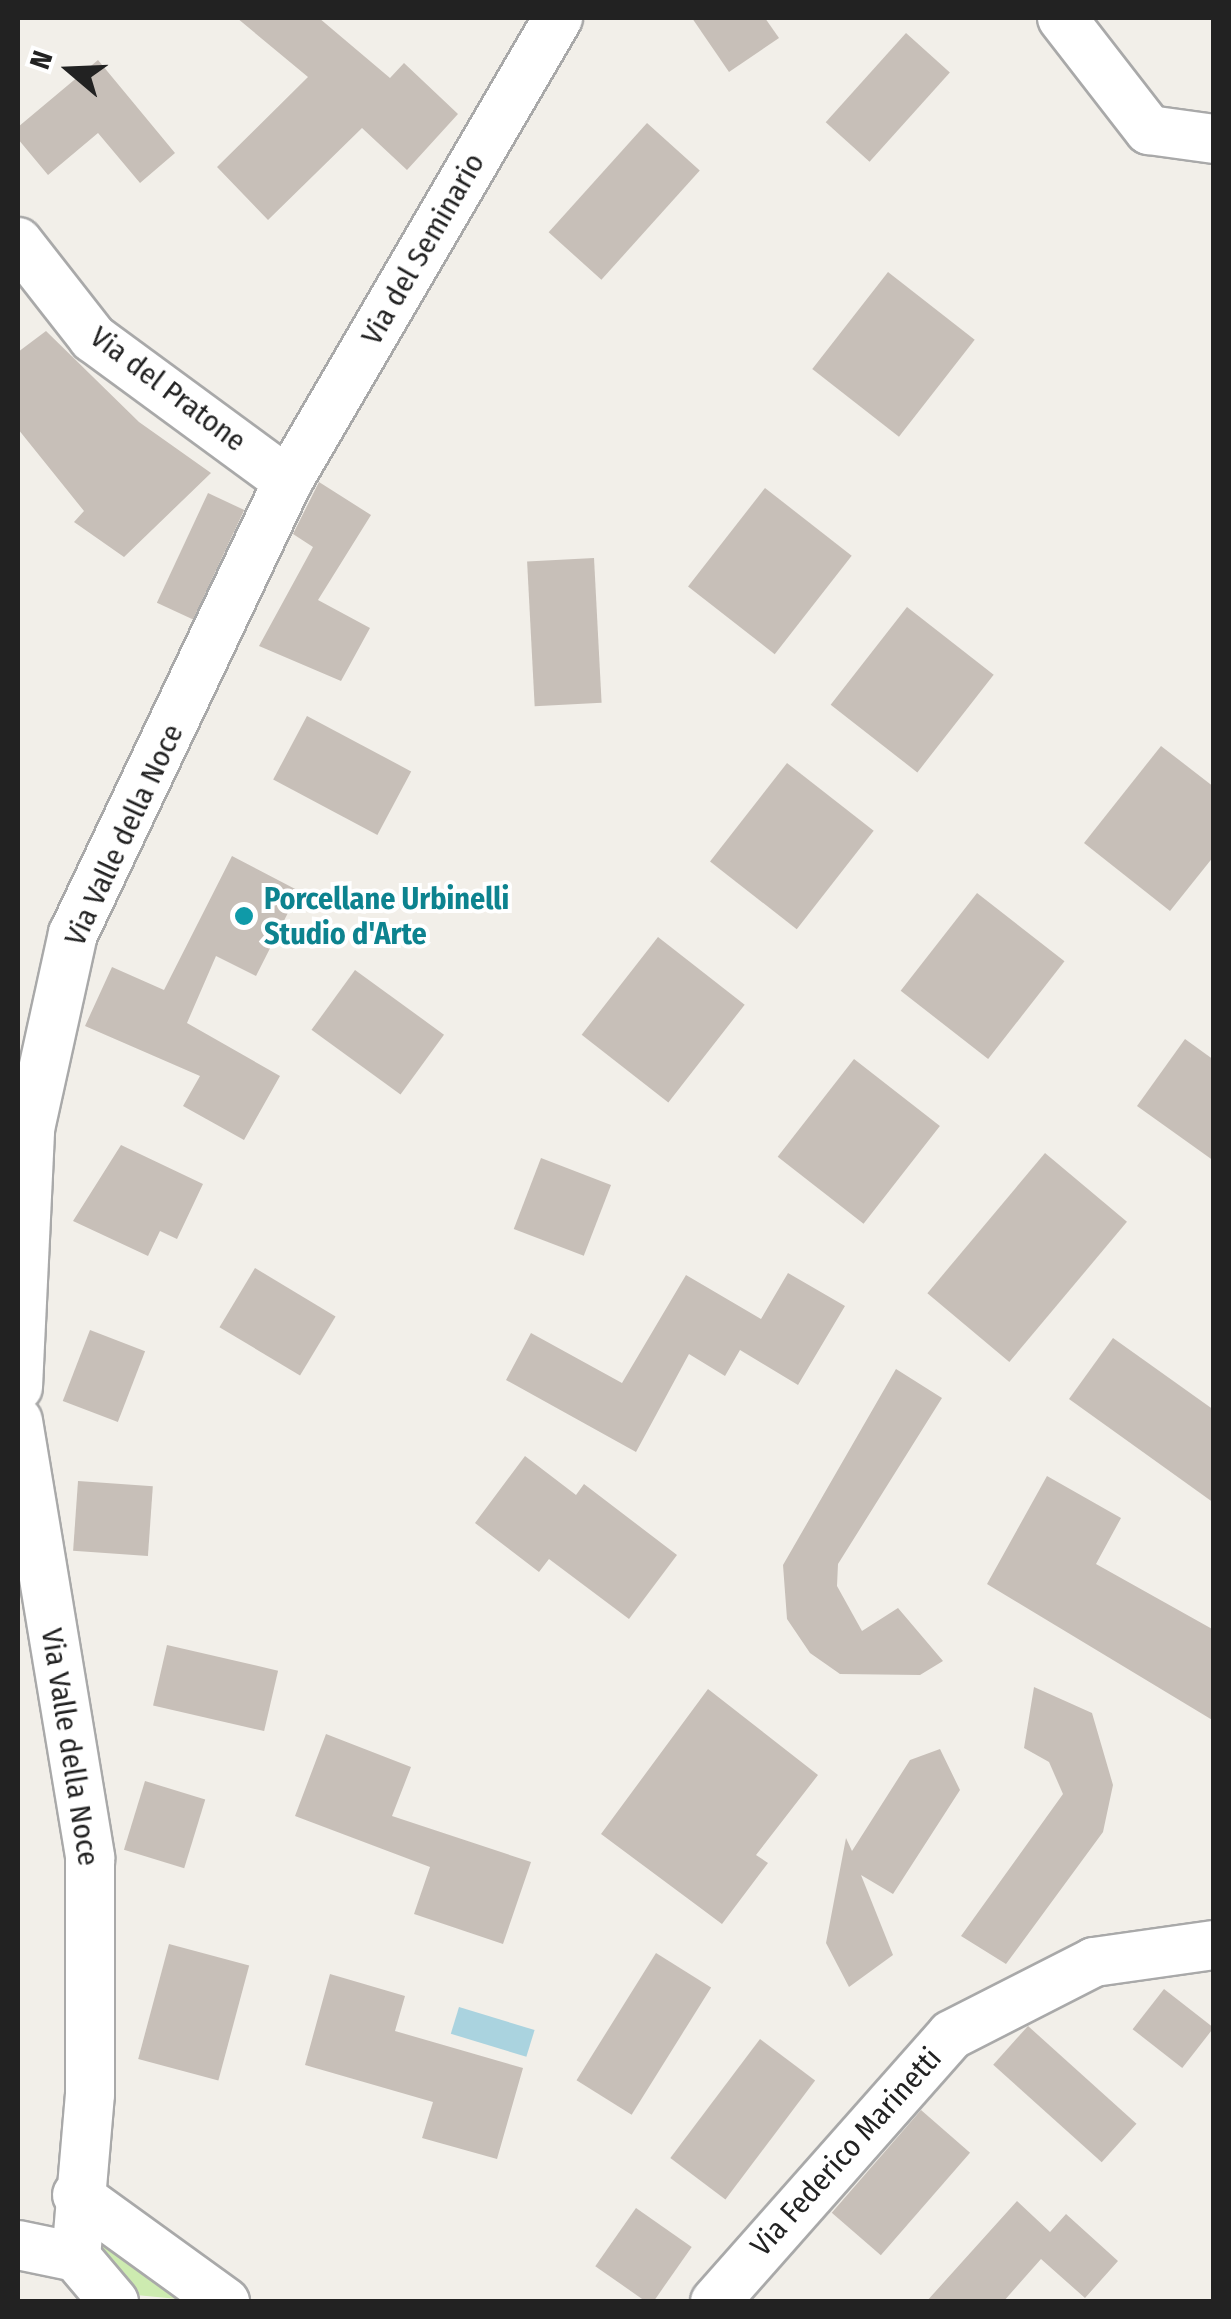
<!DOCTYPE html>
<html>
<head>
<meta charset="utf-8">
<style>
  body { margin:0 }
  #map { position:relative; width:1231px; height:2319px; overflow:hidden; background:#f2efe9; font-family:"Fira Sans Condensed",sans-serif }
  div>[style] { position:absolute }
  .grass>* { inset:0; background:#cdebb0 }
  .water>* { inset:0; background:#aad3df; transform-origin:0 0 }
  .building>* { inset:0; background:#c7bfb8; transform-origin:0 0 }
  .roads { filter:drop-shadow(2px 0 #a9a9a9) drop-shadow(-2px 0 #a9a9a9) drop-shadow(0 2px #a9a9a9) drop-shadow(0 -2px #a9a9a9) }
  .minor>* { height:48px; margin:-24px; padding:0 24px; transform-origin:24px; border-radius:24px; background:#fff }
  .dots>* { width:28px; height:28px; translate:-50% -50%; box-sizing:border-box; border:5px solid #fff; border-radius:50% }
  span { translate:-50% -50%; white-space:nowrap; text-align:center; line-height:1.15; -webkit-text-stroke:8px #fff; paint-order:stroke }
  .street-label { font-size:30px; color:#222 }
  .culture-label { font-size:30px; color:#0d838f; font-weight:700 }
  .left { translate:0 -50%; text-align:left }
  .frame { position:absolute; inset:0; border:20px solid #222; pointer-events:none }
  .north { position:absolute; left:20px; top:20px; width:100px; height:100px; -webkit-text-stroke:8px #fff; paint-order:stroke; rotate:289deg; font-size:28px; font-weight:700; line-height:40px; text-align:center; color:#222 }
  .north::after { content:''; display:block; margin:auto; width:35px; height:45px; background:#222; clip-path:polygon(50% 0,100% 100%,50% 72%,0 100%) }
</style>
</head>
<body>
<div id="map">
  <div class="grass">
    <div style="clip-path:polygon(92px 2219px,199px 2301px,136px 2295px,109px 2280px)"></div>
  </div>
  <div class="water">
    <div style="left:459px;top:2007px;width:79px;height:28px;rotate:17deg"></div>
  </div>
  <div class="building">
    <div style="clip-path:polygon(237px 18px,319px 18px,390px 78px,404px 63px,458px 114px,407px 170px,362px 128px,268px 220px,217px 167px,308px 77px)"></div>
    <div style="clip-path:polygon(692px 18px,765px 18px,779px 38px,729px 72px)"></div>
    <div style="left:906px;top:33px;width:59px;height:120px;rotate:42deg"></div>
    <div style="clip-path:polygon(98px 60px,175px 153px,140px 183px,98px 133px,48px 175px,18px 139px,18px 127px)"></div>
    <div style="left:647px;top:123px;width:71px;height:147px;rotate:42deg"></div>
    <div style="left:888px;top:272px;width:110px;height:123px;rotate:38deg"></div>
    <div style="clip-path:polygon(46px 331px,139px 422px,211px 473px,124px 557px,74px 522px,84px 511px,18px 429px,18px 352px)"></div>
    <div style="clip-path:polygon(319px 482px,371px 515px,318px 600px,370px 628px,341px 681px,259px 646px,313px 547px,293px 534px)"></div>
    <div style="left:765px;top:488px;width:110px;height:125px;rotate:38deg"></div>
    <div style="left:208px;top:493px;width:40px;height:121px;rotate:25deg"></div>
    <div style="left:594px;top:558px;width:145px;height:67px;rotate:87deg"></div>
    <div style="left:907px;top:607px;width:110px;height:124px;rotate:38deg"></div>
    <div style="left:307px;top:716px;width:118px;height:72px;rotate:28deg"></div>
    <div style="clip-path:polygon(1161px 746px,1214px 787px,1214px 856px,1170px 911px,1084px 843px)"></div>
    <div style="left:787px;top:763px;width:110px;height:125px;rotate:38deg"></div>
    <div style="clip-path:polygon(232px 856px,299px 891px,256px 976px,216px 956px,187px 1023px,280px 1076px,244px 1140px,183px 1106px,200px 1076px,85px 1026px,112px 967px,164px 990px)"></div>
    <div style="left:977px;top:893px;width:111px;height:124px;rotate:38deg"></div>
    <div style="left:658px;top:937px;width:110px;height:124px;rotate:38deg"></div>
    <div style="left:355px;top:970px;width:110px;height:74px;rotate:36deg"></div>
    <div style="clip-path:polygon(1185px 1039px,1214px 1060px,1214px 1161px,1137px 1106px)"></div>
    <div style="left:854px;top:1059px;width:109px;height:124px;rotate:38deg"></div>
    <div style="clip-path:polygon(121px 1145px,203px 1184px,177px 1239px,160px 1231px,148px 1256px,73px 1221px)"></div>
    <div style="left:1045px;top:1153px;width:107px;height:183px;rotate:40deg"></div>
    <div style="left:541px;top:1158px;width:75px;height:76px;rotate:21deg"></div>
    <div style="left:255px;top:1268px;width:94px;height:69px;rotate:31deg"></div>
    <div style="clip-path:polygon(788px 1273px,845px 1306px,798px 1385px,740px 1350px,725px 1376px,689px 1354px,636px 1452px,506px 1380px,531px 1333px,622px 1383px,686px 1275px,761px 1319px)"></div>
    <div style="left:90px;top:1330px;width:59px;height:76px;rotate:21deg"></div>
    <div style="clip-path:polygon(1113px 1338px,1214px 1410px,1214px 1503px,1069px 1399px)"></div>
    <div style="clip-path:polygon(896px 1369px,942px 1398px,838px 1564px,837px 1586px,862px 1631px,898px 1608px,943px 1661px,920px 1675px,840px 1674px,810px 1653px,787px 1619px,783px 1565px)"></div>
    <div style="clip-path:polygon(525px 1456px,576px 1495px,584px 1484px,677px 1555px,629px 1619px,549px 1559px,539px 1572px,475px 1523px)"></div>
    <div style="clip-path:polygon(1047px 1476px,1121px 1518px,1096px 1564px,1214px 1630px,1214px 1721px,987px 1584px)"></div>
    <div style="left:78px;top:1481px;width:75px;height:70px;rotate:4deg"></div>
    <div style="left:167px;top:1645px;width:114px;height:62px;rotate:13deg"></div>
    <div style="clip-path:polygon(1034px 1687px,1092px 1713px,1113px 1785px,1103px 1832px,1006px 1964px,961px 1936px,1063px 1794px,1049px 1762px,1024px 1748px)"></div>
    <div style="clip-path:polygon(708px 1689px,818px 1775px,756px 1855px,768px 1863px,722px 1924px,601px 1834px)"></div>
    <div style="clip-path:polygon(326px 1734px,411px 1767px,392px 1816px,531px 1862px,503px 1944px,414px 1914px,430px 1867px,295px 1816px)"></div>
    <div style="clip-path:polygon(940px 1749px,960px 1790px,893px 1894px,861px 1875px,893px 1955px,849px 1987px,826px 1943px,846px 1838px,852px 1851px,910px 1760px)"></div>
    <div style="left:145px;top:1781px;width:63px;height:72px;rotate:17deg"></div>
    <div style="left:169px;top:1944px;width:83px;height:119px;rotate:15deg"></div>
    <div style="left:656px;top:1953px;width:65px;height:150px;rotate:32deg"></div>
    <div style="clip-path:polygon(330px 1974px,405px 1996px,395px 2031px,523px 2068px,497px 2159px,422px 2138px,433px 2102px,305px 2065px)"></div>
    <div style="left:1164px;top:1989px;width:63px;height:51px;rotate:38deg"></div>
    <div style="left:1028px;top:2026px;width:146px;height:52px;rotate:42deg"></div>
    <div style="left:760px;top:2039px;width:69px;height:149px;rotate:37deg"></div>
    <div style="left:921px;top:2110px;width:65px;height:136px;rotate:41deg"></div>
    <div style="clip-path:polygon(1017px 2201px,1050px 2232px,1066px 2214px,1118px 2261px,1085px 2298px,1041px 2259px,1003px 2302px,926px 2302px)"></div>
    <div style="left:636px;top:2208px;width:68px;height:71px;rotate:35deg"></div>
  </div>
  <div class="roads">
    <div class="minor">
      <div style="left:1062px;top:18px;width:142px;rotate:52.2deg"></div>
      <div style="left:1149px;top:130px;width:66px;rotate:7.9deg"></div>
      <div style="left:18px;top:242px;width:122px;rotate:52deg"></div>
      <div style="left:93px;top:338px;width:242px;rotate:36.3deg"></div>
      <div style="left:18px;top:1387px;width:258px;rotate:-87.3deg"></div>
      <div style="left:30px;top:1129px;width:200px;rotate:-77.6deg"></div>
      <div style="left:73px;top:934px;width:501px;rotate:-64.61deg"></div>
      <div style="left:288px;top:481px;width:536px;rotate:-59.75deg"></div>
      <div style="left:18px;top:1421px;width:443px;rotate:80.6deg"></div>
      <div style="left:90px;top:1858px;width:236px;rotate:90deg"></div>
      <div style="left:90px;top:2094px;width:164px;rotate:94.9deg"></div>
      <div style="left:76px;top:2257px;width:59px;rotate:49.8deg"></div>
      <div style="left:77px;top:2195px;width:183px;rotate:35.9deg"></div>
      <div style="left:18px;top:2245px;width:59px;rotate:11.7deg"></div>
      <div style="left:715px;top:2302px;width:356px;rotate:-48.5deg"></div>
      <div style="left:951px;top:2035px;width:161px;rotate:-27deg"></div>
      <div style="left:1094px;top:1962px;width:121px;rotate:-8.1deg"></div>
    </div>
  </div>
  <div class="dots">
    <div style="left:244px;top:916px;background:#0f9aa8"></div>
  </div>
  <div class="street-label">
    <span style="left:423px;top:249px;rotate:-60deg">Via del Seminario</span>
    <span style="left:168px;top:389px;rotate:37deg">Via del Pratone</span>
    <span style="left:124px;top:835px;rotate:-65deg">Via Valle della Noce</span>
    <span style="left:70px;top:1747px;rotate:81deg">Via Valle della Noce</span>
    <span style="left:846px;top:2152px;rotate:-48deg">Via Federico Marinetti</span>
  </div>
  <div class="culture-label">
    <span class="left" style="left:264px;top:916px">Porcellane Urbinelli<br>Studio d'Arte</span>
  </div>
  <div class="frame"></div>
  <div class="north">N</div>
</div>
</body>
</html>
